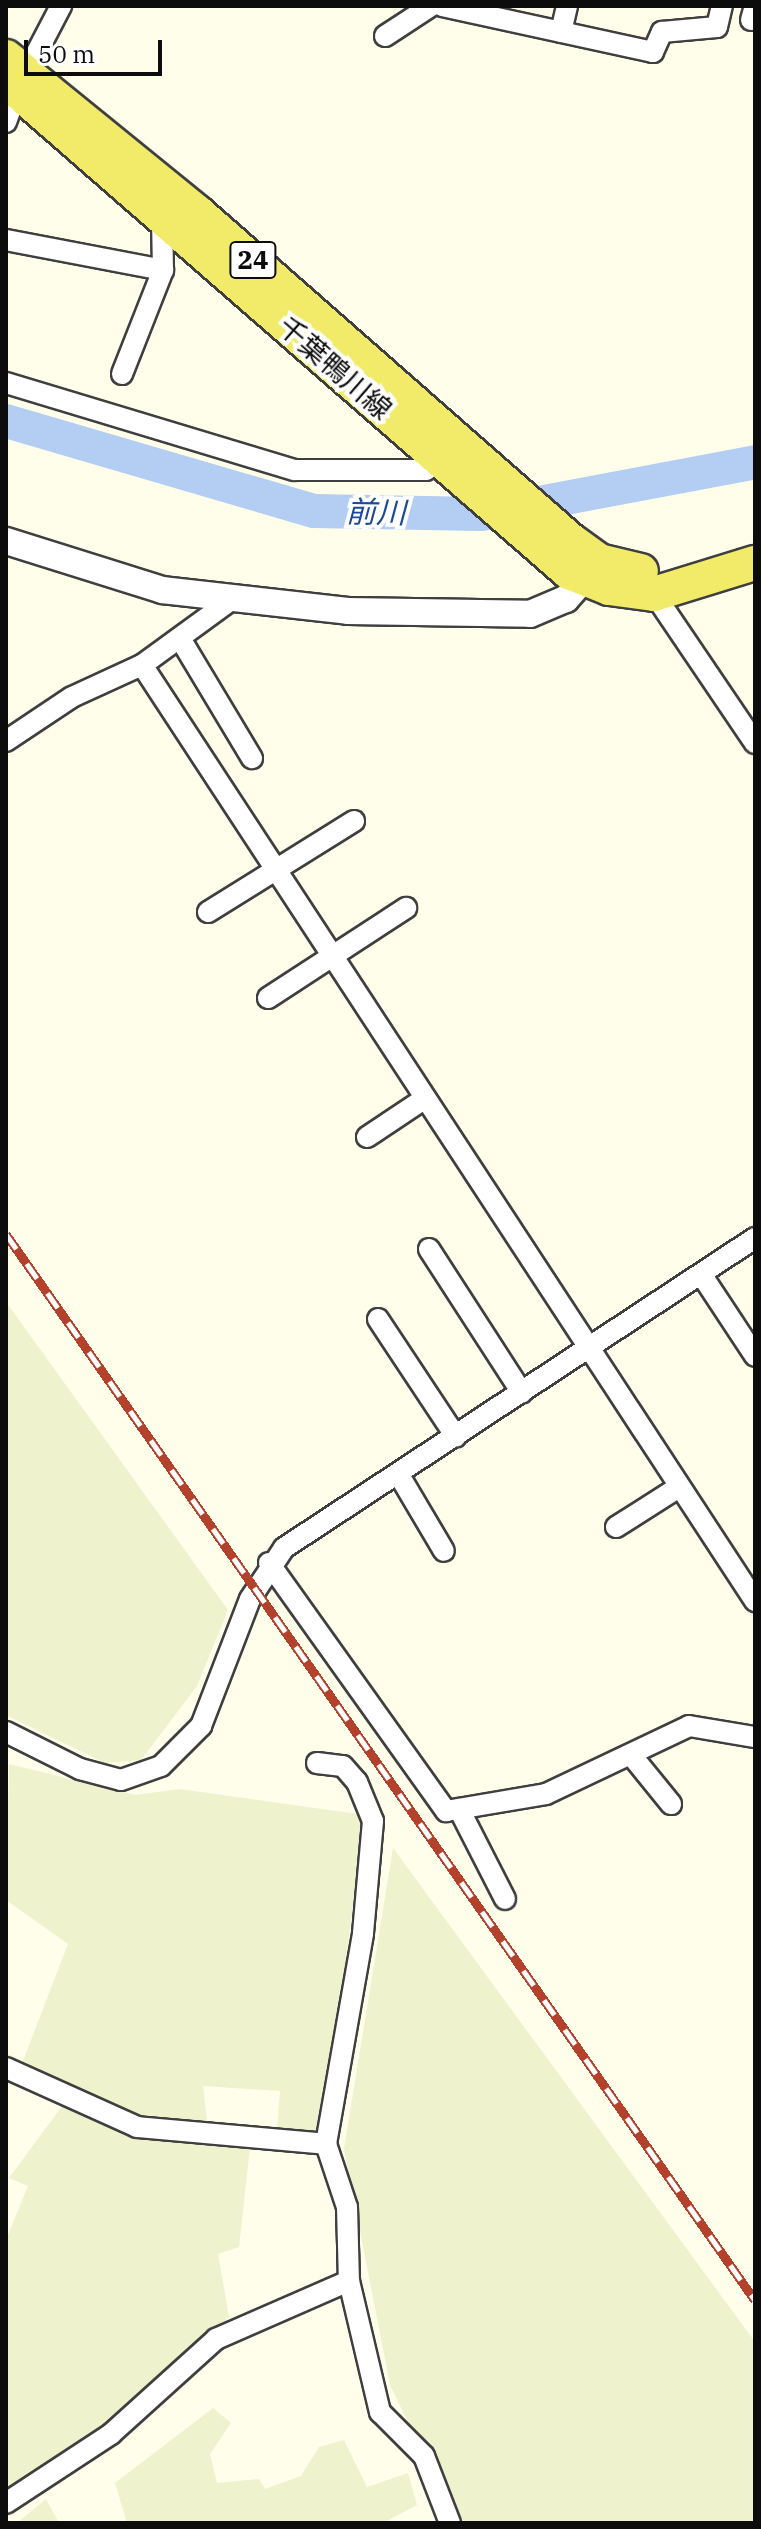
<!DOCTYPE html>
<html>
<head>
<meta charset="utf-8">
<style>
  body { margin:0 }
  #map { position:relative; width:761px; height:2529px; overflow:hidden; background:#fefeeb; font-family:"IBM Plex Serif","Noto Sans JP",serif }
  div>[style] { position:absolute }
  .farmland>* { inset:0; background:#eef2cd }
  .river>* { height:34px; margin:-17px; padding:0 17px; transform-origin:17px; border-radius:17px; background:#b3cef2 }
  .roads { filter:drop-shadow(2px 0 #3f3f3f) drop-shadow(-2px 0 #3f3f3f) drop-shadow(0 2px #3f3f3f) drop-shadow(0 -2px #3f3f3f) }
  .minor>* { height:20px; margin:-10px; padding:0 10px; transform-origin:10px; border-radius:10px; background:#fff }
  .tertiary>* { height:26px; margin:-13px; padding:0 13px; transform-origin:13px; border-radius:13px; background:#fff }
  .primary>* { height:34px; margin:-17px; padding:0 17px; transform-origin:17px; border-radius:17px; background:#f1eb69 }
  .rail>* { height:9px; margin-top:-4.5px; transform-origin:0; background:repeating-linear-gradient(90deg,#fff 0 18px,#b3412c 0 36px); box-sizing:border-box; border-block:2px solid #b3412c }
  span { translate:-50% -50%; white-space:nowrap; text-align:center; line-height:1.15; -webkit-text-stroke:8px #fff; paint-order:stroke }
  .shield-label span { padding:2px 6px; background:#fff; border:2px solid; border-radius:6px; -webkit-text-stroke-width:0 }
  .shield-label { font-size:26px; color:#0c0c0c; font-weight:700 }
  .street-label { font-size:28px; color:#0c0c0c }
  .water-label { font-size:30px; color:#1d4996; font-style:italic }
  .frame { position:absolute; inset:0; border:8px solid #0c0c0c; pointer-events:none }
  .scale { position:absolute; left:24px; top:40px; width:138px; height:36px; box-sizing:border-box; border:4px solid #0c0c0c; border-top:0; padding-left:10px; font-size:24px; line-height:28px; white-space:nowrap; color:#0c0c0c; -webkit-text-stroke:6px #fff; paint-order:stroke }
</style>
</head>
<body>
<div id="map">
  <div class="farmland">
    <div style="clip-path:polygon(6px 1302px,228px 1610px,197px 1686px,141px 1760px,105px 1763px,6px 1715px)"></div>
    <div style="clip-path:polygon(9px 1764px,135px 1795px,180px 1789px,365px 1815px,323px 2133px,277px 2131px,280px 2091px,203px 2086px,210px 2145px,250px 2147px,239px 2247px,218px 2254px,229px 2317px,118px 2417px,6px 2490px,6px 2240px,28px 2186px,9px 2178px,71px 2094px,21px 2066px,68px 1944px,6px 1900px)"></div>
    <div style="clip-path:polygon(393px 1848px,755px 2342px,755px 2523px,446px 2523px,433px 2474px,390px 2385px,344px 2149px)"></div>
    <div style="clip-path:polygon(213px 2408px,231px 2423px,210px 2454px,217px 2483px,259px 2479px,265px 2489px,301px 2476px,319px 2447px,344px 2440px,367px 2487px,408px 2473px,417px 2505px,383px 2523px,127px 2523px,115px 2483px)"></div>
    <div style="clip-path:polygon(46px 2499px,59px 2523px,17px 2523px)"></div>
  </div>
  <div class="river">
    <div style="left:6px;top:421px;width:321px;rotate:16.3deg"></div>
    <div style="left:314px;top:511px;width:167px;rotate:1deg"></div>
    <div style="left:481px;top:514px;width:279px;rotate:-10.7deg"></div>
  </div>
  <div class="roads">
    <div class="minor">
      <div style="left:442px;top:6px;width:216px;rotate:12.3deg"></div>
      <div style="left:653px;top:52px;width:22px;rotate:-66deg"></div>
      <div style="left:662px;top:32px;width:55px;rotate:-5.2deg"></div>
      <div style="left:717px;top:27px;width:22px;rotate:-77deg"></div>
      <div style="left:751px;top:20px;width:15px;rotate:-74deg"></div>
      <div style="left:561px;top:32px;width:27px;rotate:-77deg"></div>
      <div style="left:385px;top:36px;width:55px;rotate:-33.1deg"></div>
      <div style="left:26px;top:73px;width:76px;rotate:-62.4deg"></div>
      <div style="left:6px;top:122px;width:33px;rotate:-70deg"></div>
      <div style="left:6px;top:240px;width:160px;rotate:10.8deg"></div>
      <div style="left:122px;top:374px;width:112px;rotate:-68.5deg"></div>
      <div style="left:163px;top:270px;width:51px;rotate:-91.1deg"></div>
      <div style="left:6px;top:383px;width:301px;rotate:16.8deg"></div>
      <div style="left:294px;top:470px;width:132px"></div>
      <div style="left:426px;top:470px;width:17px;rotate:-36deg"></div>
      <div style="left:654px;top:594px;width:180px;rotate:55.9deg"></div>
      <div style="left:181px;top:640px;width:138px;rotate:59deg"></div>
      <div style="left:142px;top:665px;width:1119px;rotate:56.78deg"></div>
      <div style="left:6px;top:741px;width:79px;rotate:-33.7deg"></div>
      <div style="left:72px;top:697px;width:77px;rotate:-24.6deg"></div>
      <div style="left:142px;top:665px;width:105px;rotate:-36.1deg"></div>
      <div style="left:208px;top:912px;width:172px;rotate:-31.9deg"></div>
      <div style="left:268px;top:998px;width:165px;rotate:-33.1deg"></div>
      <div style="left:367px;top:1137px;width:69px;rotate:-33.7deg"></div>
      <div style="left:429px;top:1249px;width:171px;rotate:57.1deg"></div>
      <div style="left:701px;top:1274px;width:98px;rotate:56.6deg"></div>
      <div style="left:378px;top:1319px;width:141px;rotate:56.5deg"></div>
      <div style="left:399px;top:1475px;width:88px;rotate:59.4deg"></div>
      <div style="left:616px;top:1527px;width:75px;rotate:-32.4deg"></div>
      <div style="left:269px;top:1563px;width:305px;rotate:54.5deg"></div>
      <div style="left:446px;top:1811px;width:101px;rotate:-9.6deg"></div>
      <div style="left:546px;top:1794px;width:158px;rotate:-25.4deg"></div>
      <div style="left:689px;top:1726px;width:67px;rotate:9.5deg"></div>
      <div style="left:6px;top:1732px;width:83px;rotate:26.6deg"></div>
      <div style="left:80px;top:1769px;width:42px;rotate:15deg"></div>
      <div style="left:121px;top:1780px;width:42px;rotate:-19.3deg"></div>
      <div style="left:161px;top:1766px;width:57px;rotate:-45deg"></div>
      <div style="left:201px;top:1726px;width:136px;rotate:-68.9deg"></div>
      <div style="left:250px;top:1599px;width:61px;rotate:-56.3deg"></div>
      <div style="left:284px;top:1548px;width:564px;rotate:-33.35deg"></div>
      <div style="left:632px;top:1756px;width:62px;rotate:50.9deg"></div>
      <div style="left:317px;top:1763px;width:26px;rotate:7deg"></div>
      <div style="left:343px;top:1766px;width:21px;rotate:49deg"></div>
      <div style="left:357px;top:1782px;width:42px;rotate:67.7deg"></div>
      <div style="left:373px;top:1821px;width:113px;rotate:95.1deg"></div>
      <div style="left:363px;top:1934px;width:213px;rotate:100deg"></div>
      <div style="left:326px;top:2144px;width:66px;rotate:71.6deg"></div>
      <div style="left:347px;top:2207px;width:74px;rotate:88.5deg"></div>
      <div style="left:349px;top:2281px;width:135px;rotate:76.7deg"></div>
      <div style="left:380px;top:2412px;width:62px;rotate:45deg"></div>
      <div style="left:424px;top:2456px;width:72px;rotate:68.8deg"></div>
      <div style="left:459px;top:1809px;width:101px;rotate:62.9deg"></div>
      <div style="left:6px;top:2068px;width:144px;rotate:24.2deg"></div>
      <div style="left:137px;top:2127px;width:190px;rotate:5.1deg"></div>
      <div style="left:6px;top:2503px;width:126px;rotate:-33.3deg"></div>
      <div style="left:111px;top:2434px;width:142px;rotate:-42.1deg"></div>
      <div style="left:216px;top:2339px;width:145px;rotate:-23.6deg"></div>
    </div>
    <div class="tertiary">
      <div style="left:6px;top:541px;width:164px;rotate:17.4deg"></div>
      <div style="left:162px;top:590px;width:187px;rotate:6.4deg"></div>
      <div style="left:348px;top:611px;width:182px;rotate:0.9deg"></div>
      <div style="left:530px;top:614px;width:39px;rotate:-23deg"></div>
      <div style="left:566px;top:599px;width:44px;rotate:-48.7deg"></div>
    </div>
    <div class="primary">
      <div style="left:6px;top:57px;width:247px;rotate:39.1deg"></div>
      <div style="left:198px;top:213px;width:499px;rotate:41.3deg"></div>
      <div style="left:573px;top:542px;width:32px;rotate:36deg"></div>
      <div style="left:599px;top:561px;width:43px;rotate:13.4deg"></div>
      <div style="left:6px;top:81px;width:747px;rotate:41.09deg"></div>
      <div style="left:569px;top:572px;width:43px;rotate:21.8deg"></div>
      <div style="left:609px;top:588px;width:45px;rotate:7.6deg"></div>
      <div style="left:654px;top:594px;width:106px;rotate:-17.1deg"></div>
    </div>
  </div>
  <div class="rail">
    <div style="left:6px;top:1234px;width:1303px;rotate:54.91deg"></div>
  </div>
  <div class="shield-label">
    <span style="left:253px;top:260px">24</span>
  </div>
  <div class="street-label">
    <span style="left:335px;top:368px;rotate:41deg">千葉鴨川線</span>
  </div>
  <div class="water-label">
    <span style="left:376px;top:512px;rotate:1deg">前川</span>
  </div>
  <div class="frame"></div>
  <div class="scale">50 m</div>
</div>
</body>
</html>
